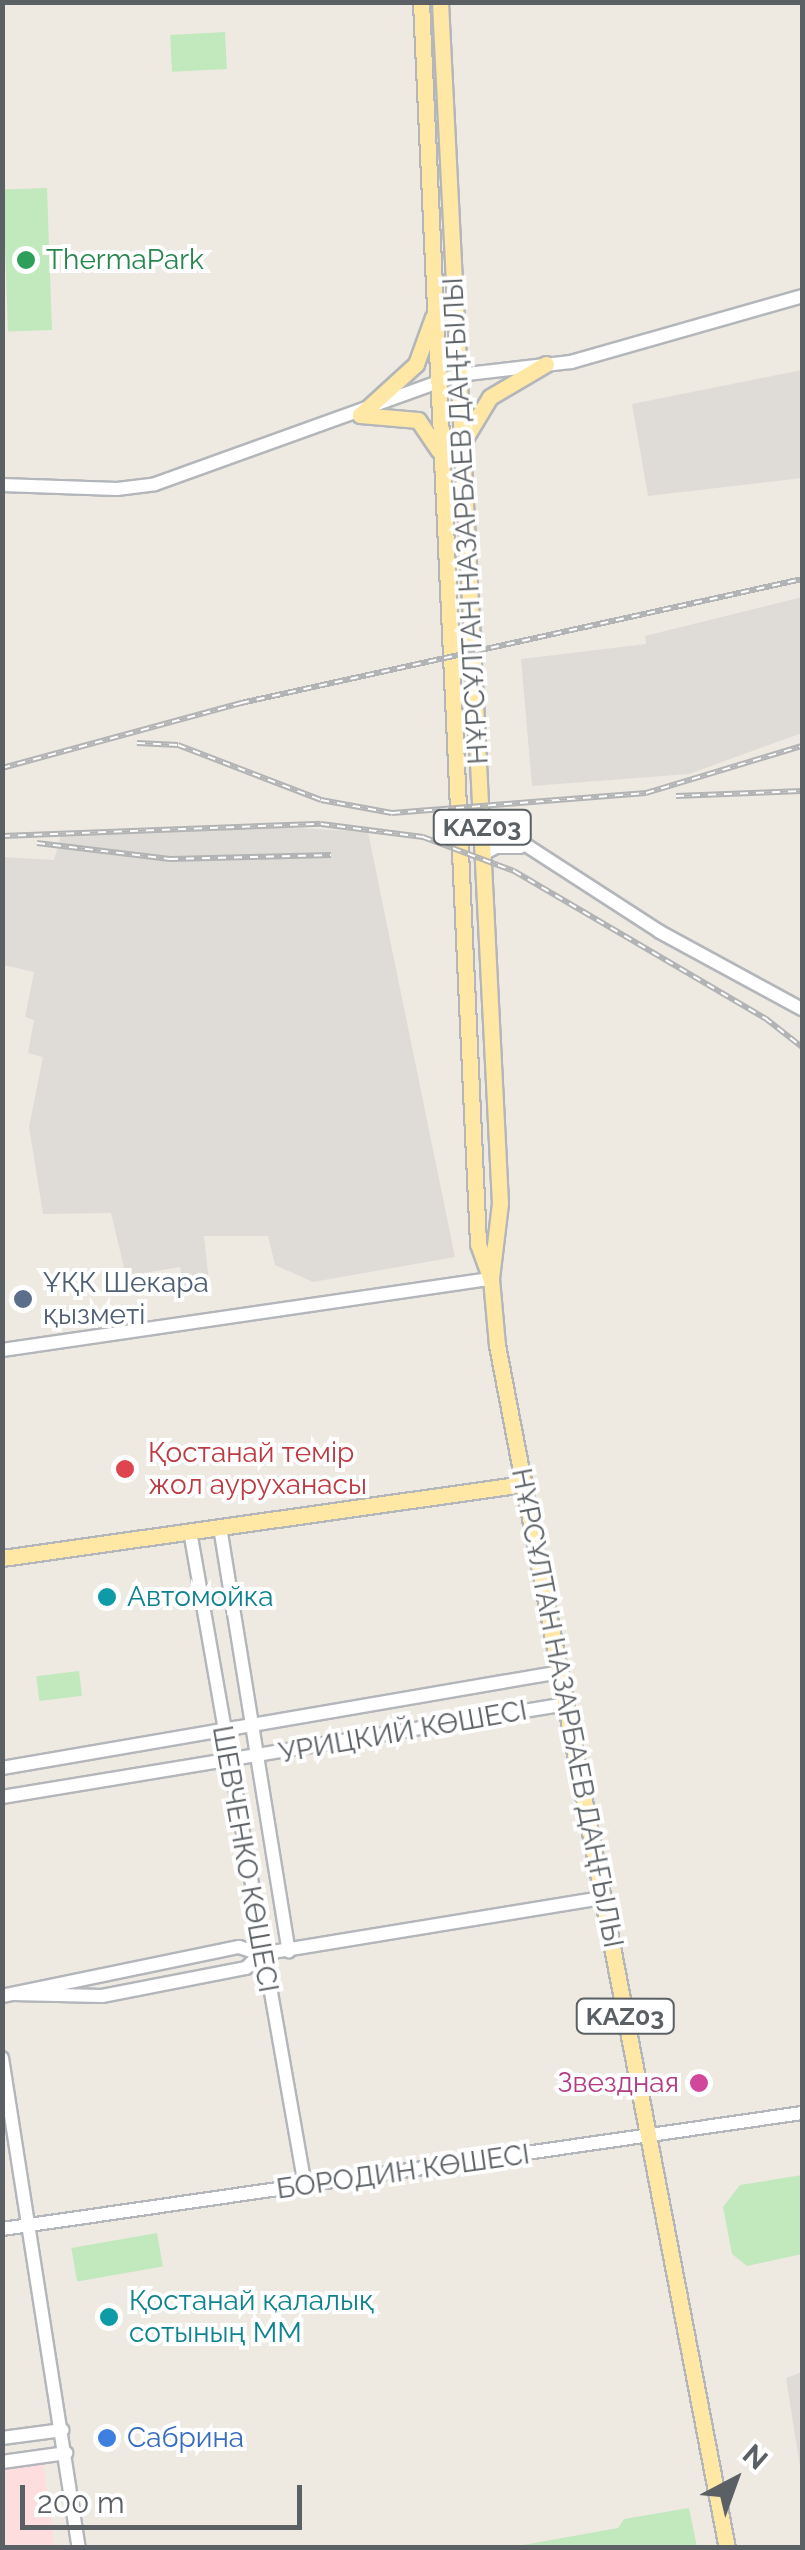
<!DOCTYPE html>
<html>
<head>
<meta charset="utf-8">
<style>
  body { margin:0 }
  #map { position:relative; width:805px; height:2550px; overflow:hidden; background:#eeeae2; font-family:Raleway,sans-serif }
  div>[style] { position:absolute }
  .industrial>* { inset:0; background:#dfdcd7 }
  .medical>* { inset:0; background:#fdddde }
  .green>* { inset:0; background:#c2e8bd; transform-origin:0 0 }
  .roads { filter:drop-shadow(2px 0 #b3b6ba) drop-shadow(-2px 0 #b3b6ba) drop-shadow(0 2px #b3b6ba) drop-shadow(0 -2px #b3b6ba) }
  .minor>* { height:12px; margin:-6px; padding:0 6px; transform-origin:6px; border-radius:6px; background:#fff }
  .major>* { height:15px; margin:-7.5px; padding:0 7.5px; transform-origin:7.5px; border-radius:7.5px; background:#ffe7a6 }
  .rail>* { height:6px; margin-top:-3px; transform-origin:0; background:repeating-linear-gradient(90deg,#fff 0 8px,#b2b3b4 0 16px); box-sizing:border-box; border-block:2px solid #b2b3b4 }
  .dots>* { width:28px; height:28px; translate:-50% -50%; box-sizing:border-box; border:5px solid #fff; border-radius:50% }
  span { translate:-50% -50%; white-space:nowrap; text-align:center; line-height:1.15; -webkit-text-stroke:8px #fff; paint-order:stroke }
  .shield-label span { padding:2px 8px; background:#fff; border:2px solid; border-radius:8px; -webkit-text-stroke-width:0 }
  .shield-label { font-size:25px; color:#5a6064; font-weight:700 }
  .leisure-label { font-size:28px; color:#27864d }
  .left { translate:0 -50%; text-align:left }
  .street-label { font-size:28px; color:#5a6064 }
  .service-label { font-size:28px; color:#4e5e75 }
  .health-label { font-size:28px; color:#be3a42 }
  .culture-label { font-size:28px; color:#0d838f }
  .hotel-label { font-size:28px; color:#b23c85 }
  .right { translate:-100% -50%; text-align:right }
  .shop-label { font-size:28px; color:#366cbe }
  .frame { position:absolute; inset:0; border:5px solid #5a6064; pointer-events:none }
  .north { position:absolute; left:685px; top:2430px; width:100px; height:100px; -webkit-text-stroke:8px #fff; paint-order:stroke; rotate:41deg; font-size:28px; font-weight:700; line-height:40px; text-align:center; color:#5a6064 }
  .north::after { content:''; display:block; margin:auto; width:35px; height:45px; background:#5a6064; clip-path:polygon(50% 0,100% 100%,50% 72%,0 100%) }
  .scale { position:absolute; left:20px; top:2485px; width:282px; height:45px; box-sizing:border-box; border:5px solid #5a6064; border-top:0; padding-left:12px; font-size:30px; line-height:35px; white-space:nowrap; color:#5a6064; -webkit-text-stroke:8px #fff; paint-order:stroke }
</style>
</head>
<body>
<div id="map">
  <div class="industrial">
    <div style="clip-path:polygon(802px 370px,802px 478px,648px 496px,632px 404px)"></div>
    <div style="clip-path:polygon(802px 597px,802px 733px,689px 774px,532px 786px,521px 659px,646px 644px,645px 636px)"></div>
    <div style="clip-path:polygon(264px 826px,368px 832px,455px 1257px,313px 1282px,275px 1265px,268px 1236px,204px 1236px,209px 1282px,184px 1286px,180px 1267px,126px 1276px,111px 1213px,43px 1214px,29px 1127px,43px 1057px,28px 1053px,34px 1020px,25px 1017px,34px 972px,3px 965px,3px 857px,54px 860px,61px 835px)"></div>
    <div style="clip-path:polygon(802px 2372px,802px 2466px,800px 2467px,786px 2378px)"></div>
  </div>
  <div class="medical">
    <div style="clip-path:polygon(43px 2463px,55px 2547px,3px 2547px,3px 2469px)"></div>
  </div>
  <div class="green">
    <div style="left:225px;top:32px;width:37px;height:55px;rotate:87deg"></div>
    <div style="left:47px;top:188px;width:142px;height:44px;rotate:88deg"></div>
    <div style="left:79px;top:1671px;width:25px;height:43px;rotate:83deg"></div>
    <div style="clip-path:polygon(802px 2175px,802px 2254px,747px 2266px,732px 2254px,723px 2207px,740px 2185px)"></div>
    <div style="left:157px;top:2233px;width:34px;height:87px;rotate:80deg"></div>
    <div style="clip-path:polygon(689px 2508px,697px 2547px,512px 2547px,618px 2528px,624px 2519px)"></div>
  </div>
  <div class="roads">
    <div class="minor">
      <div style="left:2px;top:485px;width:115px;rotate:2deg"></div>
      <div style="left:117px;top:489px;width:38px;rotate:-7deg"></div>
      <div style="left:155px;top:484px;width:322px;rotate:-19.8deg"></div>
      <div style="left:458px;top:375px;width:114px;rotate:-6.6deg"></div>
      <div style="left:571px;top:362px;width:240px;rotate:-15.9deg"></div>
      <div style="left:481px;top:816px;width:213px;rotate:32.9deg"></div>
      <div style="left:660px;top:932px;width:162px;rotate:28.5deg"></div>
      <div style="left:483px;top:854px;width:15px;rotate:-28deg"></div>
      <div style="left:496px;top:847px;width:24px"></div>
      <div style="left:2px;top:1350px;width:494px;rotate:-8.3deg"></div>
      <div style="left:220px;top:1527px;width:430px;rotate:80.8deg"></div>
      <div style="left:190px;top:1531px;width:665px;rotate:80.04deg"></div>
      <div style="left:2px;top:1768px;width:566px;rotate:-9.76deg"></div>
      <div style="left:2px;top:1797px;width:572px;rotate:-9.36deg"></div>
      <div style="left:260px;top:1954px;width:348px;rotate:-9.3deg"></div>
      <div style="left:13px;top:1994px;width:89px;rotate:1.3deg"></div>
      <div style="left:102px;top:1996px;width:147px;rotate:-11deg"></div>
      <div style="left:246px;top:1968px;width:20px;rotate:-45deg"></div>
      <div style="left:2px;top:1996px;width:242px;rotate:-11.7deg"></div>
      <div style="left:239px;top:1947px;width:22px;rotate:18deg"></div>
      <div style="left:2px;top:2058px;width:496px;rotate:81.1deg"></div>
      <div style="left:2px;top:2229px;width:808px;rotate:-8.25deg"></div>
      <div style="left:2px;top:2438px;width:61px;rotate:-7.6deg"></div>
      <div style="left:2px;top:2462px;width:65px;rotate:-8deg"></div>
    </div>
    <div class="major">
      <div style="left:421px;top:2px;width:1243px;rotate:87.37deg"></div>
      <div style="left:478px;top:1244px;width:37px;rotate:70deg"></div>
      <div style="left:491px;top:1279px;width:66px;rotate:84.8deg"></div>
      <div style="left:497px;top:1345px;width:1225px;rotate:79.18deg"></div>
      <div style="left:440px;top:2px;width:1202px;rotate:87.14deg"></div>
      <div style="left:500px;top:1203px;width:77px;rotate:96.8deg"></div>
      <div style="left:360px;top:415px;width:76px;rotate:-42.3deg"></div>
      <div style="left:416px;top:364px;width:50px;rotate:-70.1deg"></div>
      <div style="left:360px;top:415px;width:58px;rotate:4.9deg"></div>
      <div style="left:418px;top:420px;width:37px;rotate:56deg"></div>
      <div style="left:464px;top:440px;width:50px;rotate:-58.8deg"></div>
      <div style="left:490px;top:397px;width:65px;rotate:-30.5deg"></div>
      <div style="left:2px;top:1558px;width:527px;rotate:-8.07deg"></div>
    </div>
  </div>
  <div class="rail">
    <div style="left:137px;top:743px;width:41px;rotate:2.8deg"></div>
    <div style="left:178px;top:745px;width:153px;rotate:21deg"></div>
    <div style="left:321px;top:800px;width:72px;rotate:10.4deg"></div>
    <div style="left:392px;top:813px;width:255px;rotate:-4.5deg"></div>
    <div style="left:646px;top:793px;width:163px;rotate:-16.8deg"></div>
    <div style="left:2px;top:768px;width:248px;rotate:-15.2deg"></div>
    <div style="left:241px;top:703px;width:575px;rotate:-12.46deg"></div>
    <div style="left:676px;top:796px;width:126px;rotate:-2.3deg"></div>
    <div style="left:2px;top:836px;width:319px;rotate:-2.2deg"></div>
    <div style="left:321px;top:824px;width:103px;rotate:7.3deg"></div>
    <div style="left:423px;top:837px;width:97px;rotate:20.5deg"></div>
    <div style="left:514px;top:871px;width:291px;rotate:30.4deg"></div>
    <div style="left:765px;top:1018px;width:47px;rotate:38.1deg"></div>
    <div style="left:37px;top:843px;width:134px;rotate:6.9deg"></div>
    <div style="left:170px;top:859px;width:161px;rotate:-1.4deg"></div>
  </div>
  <div class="dots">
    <div style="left:26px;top:260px;background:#2e9e5b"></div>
    <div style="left:23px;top:1299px;background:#5c6f8a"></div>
    <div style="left:125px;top:1469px;background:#e0444e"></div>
    <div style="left:107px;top:1597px;background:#0f9aa8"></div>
    <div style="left:699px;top:2083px;background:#d1479c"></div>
    <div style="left:109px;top:2317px;background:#0f9aa8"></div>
    <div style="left:107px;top:2438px;background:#3f7fe0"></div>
  </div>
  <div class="shield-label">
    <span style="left:482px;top:827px">KАZ03</span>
    <span style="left:625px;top:2016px">KАZ03</span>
  </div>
  <div class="leisure-label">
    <span class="left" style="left:46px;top:260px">ThermaPark</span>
  </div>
  <div class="street-label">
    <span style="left:466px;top:521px;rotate:-93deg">НҰРСҰЛТАН НАЗАРБАЕВ ДАҢҒЫЛЫ</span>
    <span style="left:567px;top:1708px;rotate:79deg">НҰРСҰЛТАН НАЗАРБАЕВ ДАҢҒЫЛЫ</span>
    <span style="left:403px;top:1732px;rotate:-10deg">УРИЦКИЙ КӨШЕСІ</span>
    <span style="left:245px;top:1859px;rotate:80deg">ШЕВЧЕНКО КӨШЕСІ</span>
    <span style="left:403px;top:2172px;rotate:-8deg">БОРОДИН КӨШЕСІ</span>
  </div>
  <div class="service-label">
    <span class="left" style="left:43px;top:1299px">ҰҚК Шекара<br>қызметі</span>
  </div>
  <div class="health-label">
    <span class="left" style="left:148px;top:1469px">Қостанай темір<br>жол ауруханасы</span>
  </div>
  <div class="culture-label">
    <span class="left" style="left:127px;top:1597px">Автомойка</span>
    <span class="left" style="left:129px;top:2317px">Қостанай қалалық<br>сотының ММ</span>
  </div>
  <div class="hotel-label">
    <span class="right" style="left:679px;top:2083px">Звездная</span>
  </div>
  <div class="shop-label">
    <span class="left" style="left:127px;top:2438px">Сабрина</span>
  </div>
  <div class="frame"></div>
  <div class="north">N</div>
  <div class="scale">200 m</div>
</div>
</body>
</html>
